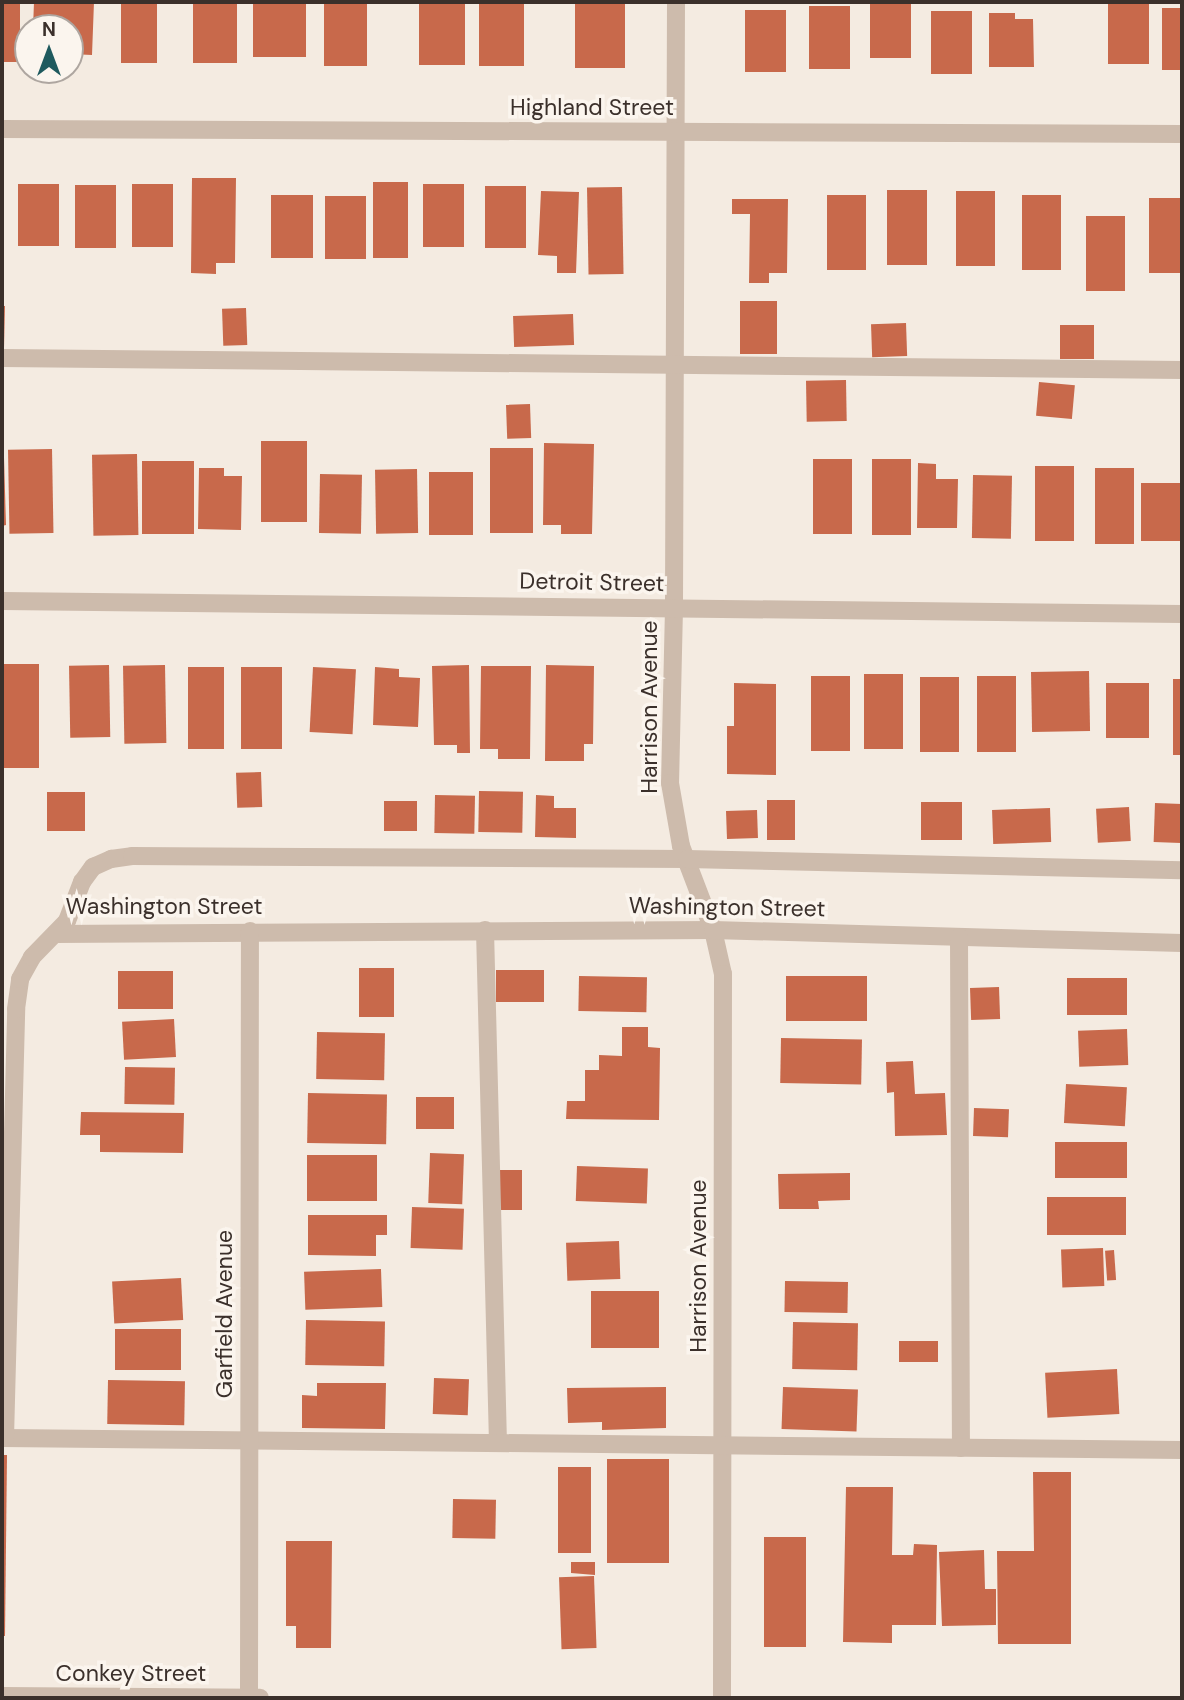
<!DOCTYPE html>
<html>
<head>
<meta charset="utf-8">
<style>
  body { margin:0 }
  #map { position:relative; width:1184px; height:1700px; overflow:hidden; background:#f4ebe1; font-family:"DM Sans",sans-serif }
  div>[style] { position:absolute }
  .building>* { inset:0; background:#c8694b; transform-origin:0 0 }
  .minor>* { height:18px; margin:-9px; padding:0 9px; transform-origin:9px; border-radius:9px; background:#cdbbac }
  span { translate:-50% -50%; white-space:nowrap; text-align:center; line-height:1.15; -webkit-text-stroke:7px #fbf5ee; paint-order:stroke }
  .street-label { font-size:23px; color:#3b302b }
  .frame { position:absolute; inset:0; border:4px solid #3b302b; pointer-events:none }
  .north { position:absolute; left:14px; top:14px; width:70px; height:70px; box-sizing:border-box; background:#fbf5ee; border:2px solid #aea6a0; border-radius:50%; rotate:0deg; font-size:19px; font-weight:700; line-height:28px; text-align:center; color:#3b302b }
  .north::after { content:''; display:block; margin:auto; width:24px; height:32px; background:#1f5a5e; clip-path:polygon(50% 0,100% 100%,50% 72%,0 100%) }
</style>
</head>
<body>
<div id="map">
  <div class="building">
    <div style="left:2px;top:2px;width:18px;height:60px"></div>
    <div style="clip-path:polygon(34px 2px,94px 2px,92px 55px,70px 54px,70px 28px,33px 28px)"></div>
    <div style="left:121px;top:2px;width:36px;height:61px"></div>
    <div style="left:193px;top:2px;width:44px;height:61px"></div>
    <div style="left:253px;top:2px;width:53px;height:55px"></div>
    <div style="left:324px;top:2px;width:43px;height:64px"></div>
    <div style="left:419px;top:2px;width:46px;height:63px"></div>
    <div style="left:479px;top:2px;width:45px;height:64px"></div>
    <div style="left:575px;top:2px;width:50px;height:66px"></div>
    <div style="left:870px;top:2px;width:41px;height:56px"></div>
    <div style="left:1108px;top:2px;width:41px;height:62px"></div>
    <div style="left:809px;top:6px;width:41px;height:63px"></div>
    <div style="left:1162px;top:8px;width:20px;height:62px"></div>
    <div style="left:745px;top:10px;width:41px;height:62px"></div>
    <div style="left:931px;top:11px;width:41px;height:63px"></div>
    <div style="clip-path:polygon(989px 13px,1015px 13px,1015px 19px,1033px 19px,1034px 67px,989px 67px)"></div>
    <div style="clip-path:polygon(192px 178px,236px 178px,235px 263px,216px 263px,216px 274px,191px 273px)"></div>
    <div style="left:373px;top:182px;width:35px;height:76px"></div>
    <div style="left:18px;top:184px;width:41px;height:62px"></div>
    <div style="left:132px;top:184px;width:41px;height:63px"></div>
    <div style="left:423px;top:184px;width:41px;height:63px"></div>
    <div style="left:116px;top:185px;width:63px;height:41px;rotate:90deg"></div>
    <div style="left:485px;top:186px;width:41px;height:62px"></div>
    <div style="left:622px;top:187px;width:87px;height:35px;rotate:89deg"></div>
    <div style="left:887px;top:190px;width:40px;height:75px"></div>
    <div style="clip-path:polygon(541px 191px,579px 192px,576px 273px,557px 273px,557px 256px,538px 255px)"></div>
    <div style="left:956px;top:191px;width:39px;height:75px"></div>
    <div style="left:271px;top:195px;width:42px;height:63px"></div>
    <div style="left:827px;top:195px;width:39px;height:75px"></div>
    <div style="left:1022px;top:195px;width:39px;height:75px"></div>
    <div style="left:325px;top:196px;width:41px;height:63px"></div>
    <div style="left:1149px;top:198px;width:33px;height:75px"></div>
    <div style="clip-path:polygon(732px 199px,788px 199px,787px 273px,769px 273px,769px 283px,749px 283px,750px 214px,732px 214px)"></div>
    <div style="left:1086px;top:216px;width:39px;height:75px"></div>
    <div style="left:740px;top:301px;width:37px;height:53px"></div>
    <div style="clip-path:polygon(2px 306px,5px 306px,4px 348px,2px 348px)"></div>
    <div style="left:246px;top:308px;width:37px;height:24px;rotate:88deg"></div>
    <div style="left:573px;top:314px;width:31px;height:60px;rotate:88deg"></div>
    <div style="left:906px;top:323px;width:33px;height:35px;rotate:88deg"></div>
    <div style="left:1094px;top:325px;width:34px;height:34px;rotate:90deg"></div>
    <div style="left:846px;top:380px;width:41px;height:40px;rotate:89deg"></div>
    <div style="left:1039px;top:382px;width:36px;height:34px;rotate:5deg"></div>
    <div style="left:530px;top:404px;width:34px;height:24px;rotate:88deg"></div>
    <div style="left:261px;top:441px;width:46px;height:81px"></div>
    <div style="clip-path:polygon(544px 443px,594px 444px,592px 534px,561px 534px,561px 525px,543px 525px)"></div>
    <div style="left:490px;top:448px;width:43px;height:85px"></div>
    <div style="left:52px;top:449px;width:84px;height:44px;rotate:89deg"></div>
    <div style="left:137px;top:454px;width:81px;height:45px;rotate:89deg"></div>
    <div style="clip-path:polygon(2px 457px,4px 457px,6px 525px,2px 526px)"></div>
    <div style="left:813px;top:459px;width:39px;height:75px"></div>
    <div style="left:872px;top:459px;width:39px;height:76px"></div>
    <div style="left:142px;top:461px;width:52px;height:73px"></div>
    <div style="clip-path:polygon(918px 463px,936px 464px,936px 479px,958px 479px,957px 528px,917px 528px)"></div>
    <div style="left:1035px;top:466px;width:39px;height:75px"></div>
    <div style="clip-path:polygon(199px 468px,224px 468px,224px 476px,242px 476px,241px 530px,198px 529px)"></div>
    <div style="left:1095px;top:468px;width:39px;height:76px"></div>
    <div style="left:417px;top:469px;width:64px;height:42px;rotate:89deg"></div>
    <div style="left:429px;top:472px;width:44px;height:63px"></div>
    <div style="left:320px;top:474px;width:42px;height:59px;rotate:1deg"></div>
    <div style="left:973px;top:475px;width:39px;height:63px;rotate:1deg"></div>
    <div style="left:1141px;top:483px;width:41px;height:58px"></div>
    <div style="left:2px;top:664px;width:37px;height:104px"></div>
    <div style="left:109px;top:665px;width:72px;height:40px;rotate:89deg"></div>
    <div style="left:165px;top:665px;width:78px;height:42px;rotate:89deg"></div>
    <div style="clip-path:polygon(469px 665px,470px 753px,457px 753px,457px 745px,434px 745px,432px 666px)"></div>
    <div style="clip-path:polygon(546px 665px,594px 666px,593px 744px,584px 744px,584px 761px,545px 761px)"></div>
    <div style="clip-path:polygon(481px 666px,531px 666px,530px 759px,498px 759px,498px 749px,480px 749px)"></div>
    <div style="left:188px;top:667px;width:36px;height:82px"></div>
    <div style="left:241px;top:667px;width:41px;height:82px"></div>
    <div style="left:313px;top:667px;width:43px;height:65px;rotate:3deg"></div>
    <div style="clip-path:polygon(375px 667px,399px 669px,399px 677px,420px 678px,418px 727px,373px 725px)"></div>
    <div style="left:1089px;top:671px;width:60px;height:58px;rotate:89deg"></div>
    <div style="left:864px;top:674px;width:39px;height:75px"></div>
    <div style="left:811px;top:676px;width:39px;height:75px"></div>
    <div style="left:977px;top:676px;width:39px;height:76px"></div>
    <div style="left:920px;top:677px;width:39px;height:75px"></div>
    <div style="left:1173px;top:679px;width:9px;height:76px"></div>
    <div style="clip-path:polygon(734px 683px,776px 684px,776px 775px,727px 774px,727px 726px,734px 726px)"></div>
    <div style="left:1106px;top:683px;width:43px;height:55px"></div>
    <div style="left:261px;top:772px;width:35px;height:25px;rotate:88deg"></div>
    <div style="left:479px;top:791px;width:44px;height:41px;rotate:1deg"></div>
    <div style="left:47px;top:792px;width:38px;height:39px"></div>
    <div style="left:435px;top:795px;width:40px;height:38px;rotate:1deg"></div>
    <div style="clip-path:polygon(536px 795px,554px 796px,554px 808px,576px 808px,576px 838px,535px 837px)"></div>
    <div style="left:767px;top:800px;width:28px;height:40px"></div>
    <div style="left:384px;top:801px;width:33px;height:30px"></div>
    <div style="left:921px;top:802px;width:41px;height:38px"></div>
    <div style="left:1155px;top:803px;width:27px;height:39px;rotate:2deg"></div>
    <div style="left:1129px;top:807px;width:34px;height:33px;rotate:87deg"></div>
    <div style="left:1050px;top:808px;width:34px;height:58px;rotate:88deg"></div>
    <div style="left:757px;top:810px;width:28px;height:31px;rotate:88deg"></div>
    <div style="left:359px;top:968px;width:35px;height:49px"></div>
    <div style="left:496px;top:970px;width:48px;height:32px"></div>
    <div style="left:118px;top:971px;width:55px;height:38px"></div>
    <div style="left:579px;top:976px;width:68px;height:35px;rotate:1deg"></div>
    <div style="left:786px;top:976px;width:81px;height:45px"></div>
    <div style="left:1067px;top:978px;width:60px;height:37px"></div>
    <div style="left:999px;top:987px;width:32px;height:29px;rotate:88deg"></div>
    <div style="left:174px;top:1019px;width:38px;height:52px;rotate:87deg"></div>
    <div style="clip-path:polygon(622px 1027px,648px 1027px,648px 1047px,660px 1048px,659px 1120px,566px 1119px,567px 1101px,585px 1101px,585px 1070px,599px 1070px,599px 1055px,622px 1056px)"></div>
    <div style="left:1127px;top:1029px;width:36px;height:49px;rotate:88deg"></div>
    <div style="left:317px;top:1032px;width:68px;height:47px;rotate:1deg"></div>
    <div style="left:781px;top:1038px;width:81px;height:45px;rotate:1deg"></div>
    <div style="clip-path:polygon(913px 1061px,915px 1094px,945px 1093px,947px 1135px,895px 1136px,894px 1092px,887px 1093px,886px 1062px)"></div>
    <div style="left:125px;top:1067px;width:50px;height:37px;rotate:1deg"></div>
    <div style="left:1066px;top:1084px;width:61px;height:39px;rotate:3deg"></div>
    <div style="left:308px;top:1093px;width:79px;height:50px;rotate:1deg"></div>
    <div style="left:416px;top:1097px;width:38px;height:32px"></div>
    <div style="left:974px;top:1108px;width:35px;height:28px;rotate:2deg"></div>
    <div style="clip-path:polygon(81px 1112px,184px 1113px,183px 1153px,100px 1152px,100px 1135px,80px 1135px)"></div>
    <div style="left:1127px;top:1142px;width:36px;height:72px;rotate:90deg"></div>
    <div style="left:430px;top:1153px;width:34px;height:50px;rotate:2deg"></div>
    <div style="left:307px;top:1155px;width:70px;height:46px"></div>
    <div style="left:577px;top:1166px;width:71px;height:35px;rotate:2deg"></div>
    <div style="left:499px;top:1170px;width:23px;height:40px"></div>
    <div style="clip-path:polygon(850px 1173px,850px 1200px,818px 1201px,819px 1209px,779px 1209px,778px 1174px)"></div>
    <div style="left:1126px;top:1197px;width:38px;height:79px;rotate:90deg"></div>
    <div style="left:412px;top:1207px;width:52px;height:41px;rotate:2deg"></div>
    <div style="clip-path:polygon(308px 1215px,387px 1215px,387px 1235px,376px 1235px,376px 1256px,308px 1255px)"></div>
    <div style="left:619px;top:1241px;width:38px;height:53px;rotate:88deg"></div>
    <div style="left:1103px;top:1248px;width:38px;height:42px;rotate:88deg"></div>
    <div style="left:1114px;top:1250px;width:30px;height:9px;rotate:86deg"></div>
    <div style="left:381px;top:1269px;width:38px;height:77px;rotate:88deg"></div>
    <div style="left:181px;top:1278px;width:42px;height:69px;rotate:87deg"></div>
    <div style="left:785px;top:1281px;width:63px;height:31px;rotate:1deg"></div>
    <div style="left:591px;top:1291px;width:68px;height:57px"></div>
    <div style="left:306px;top:1320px;width:79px;height:45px;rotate:1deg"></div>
    <div style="left:793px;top:1322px;width:65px;height:47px;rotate:1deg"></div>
    <div style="left:181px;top:1329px;width:41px;height:66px;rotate:90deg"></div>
    <div style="left:938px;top:1341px;width:21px;height:39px;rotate:90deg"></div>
    <div style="left:1117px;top:1369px;width:45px;height:72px;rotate:87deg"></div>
    <div style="left:434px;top:1378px;width:35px;height:36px;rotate:2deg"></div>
    <div style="left:108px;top:1380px;width:77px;height:44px;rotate:1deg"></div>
    <div style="clip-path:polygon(317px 1383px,386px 1383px,385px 1429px,302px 1428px,302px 1395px,317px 1396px)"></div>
    <div style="clip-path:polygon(666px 1387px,666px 1428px,602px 1430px,602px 1422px,568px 1423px,567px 1388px)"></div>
    <div style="left:783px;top:1387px;width:75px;height:42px;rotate:2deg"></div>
    <div style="clip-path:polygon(2px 1455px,7px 1455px,5px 1636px,2px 1636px)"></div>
    <div style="left:607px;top:1459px;width:62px;height:104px"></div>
    <div style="left:558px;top:1467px;width:33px;height:86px"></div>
    <div style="clip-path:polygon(1033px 1472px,1071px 1472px,1071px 1644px,998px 1644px,997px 1551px,1034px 1551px)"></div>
    <div style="clip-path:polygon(846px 1487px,893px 1487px,892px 1555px,913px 1555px,914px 1544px,937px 1545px,936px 1625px,892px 1625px,892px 1643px,843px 1642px)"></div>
    <div style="left:453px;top:1499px;width:43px;height:39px;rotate:1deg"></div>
    <div style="left:806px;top:1537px;width:110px;height:42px;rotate:90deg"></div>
    <div style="clip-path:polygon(286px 1541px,332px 1541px,331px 1648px,296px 1648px,296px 1626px,286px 1626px)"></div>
    <div style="clip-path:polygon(984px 1550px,985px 1589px,996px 1589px,996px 1625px,942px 1626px,939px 1552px)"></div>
    <div style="clip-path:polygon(571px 1562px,595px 1562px,595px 1575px,571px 1573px)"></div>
    <div style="left:594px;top:1576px;width:72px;height:35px;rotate:88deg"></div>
  </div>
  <div class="minor">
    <div style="left:676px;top:2px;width:606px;rotate:90.19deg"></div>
    <div style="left:674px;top:608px;width:175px;rotate:91.3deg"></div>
    <div style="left:670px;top:783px;width:64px;rotate:80.1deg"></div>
    <div style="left:681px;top:846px;width:90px;rotate:69.1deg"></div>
    <div style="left:713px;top:930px;width:45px;rotate:77.2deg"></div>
    <div style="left:723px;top:974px;width:724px;rotate:90.08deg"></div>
    <div style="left:2px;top:129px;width:1180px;rotate:0.24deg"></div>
    <div style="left:2px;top:358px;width:1180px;rotate:0.58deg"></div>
    <div style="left:2px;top:601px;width:1180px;rotate:0.63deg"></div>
    <div style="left:485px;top:930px;width:513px;rotate:88.55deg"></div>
    <div style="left:55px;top:934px;width:658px;rotate:-0.35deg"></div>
    <div style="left:713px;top:930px;width:469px;rotate:1.6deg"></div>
    <div style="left:959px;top:937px;width:511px;rotate:89.78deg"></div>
    <div style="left:2px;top:1438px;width:1180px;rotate:0.58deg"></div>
    <div style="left:5px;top:1438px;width:429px;rotate:-88.5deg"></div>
    <div style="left:16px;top:1009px;width:30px;rotate:-82deg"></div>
    <div style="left:20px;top:979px;width:25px;rotate:-61deg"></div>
    <div style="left:32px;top:957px;width:50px;rotate:-45.8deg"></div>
    <div style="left:67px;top:921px;width:42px;rotate:-69deg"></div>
    <div style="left:82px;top:882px;width:19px;rotate:-54deg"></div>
    <div style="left:93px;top:867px;width:20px;rotate:-24deg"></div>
    <div style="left:111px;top:859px;width:21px;rotate:-8deg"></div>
    <div style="left:132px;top:856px;width:555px;rotate:0.31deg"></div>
    <div style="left:687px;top:859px;width:495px;rotate:1.3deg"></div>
    <div style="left:2px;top:1696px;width:258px;rotate:0.4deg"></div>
    <div style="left:249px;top:1698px;width:767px;rotate:-89.93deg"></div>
  </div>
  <div class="street-label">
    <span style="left:592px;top:107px">Highland Street</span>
    <span style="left:592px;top:582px;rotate:1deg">Detroit Street</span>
    <span style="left:649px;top:707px;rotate:-90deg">Harrison Avenue</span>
    <span style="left:164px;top:906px">Washington Street</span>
    <span style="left:727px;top:907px;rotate:1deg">Washington Street</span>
    <span style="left:698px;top:1266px;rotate:-90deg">Harrison Avenue</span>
    <span style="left:224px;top:1314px;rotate:-90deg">Garfield Avenue</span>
    <span style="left:131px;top:1673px">Conkey Street</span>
  </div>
  <div class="frame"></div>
  <div class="north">N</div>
</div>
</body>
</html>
